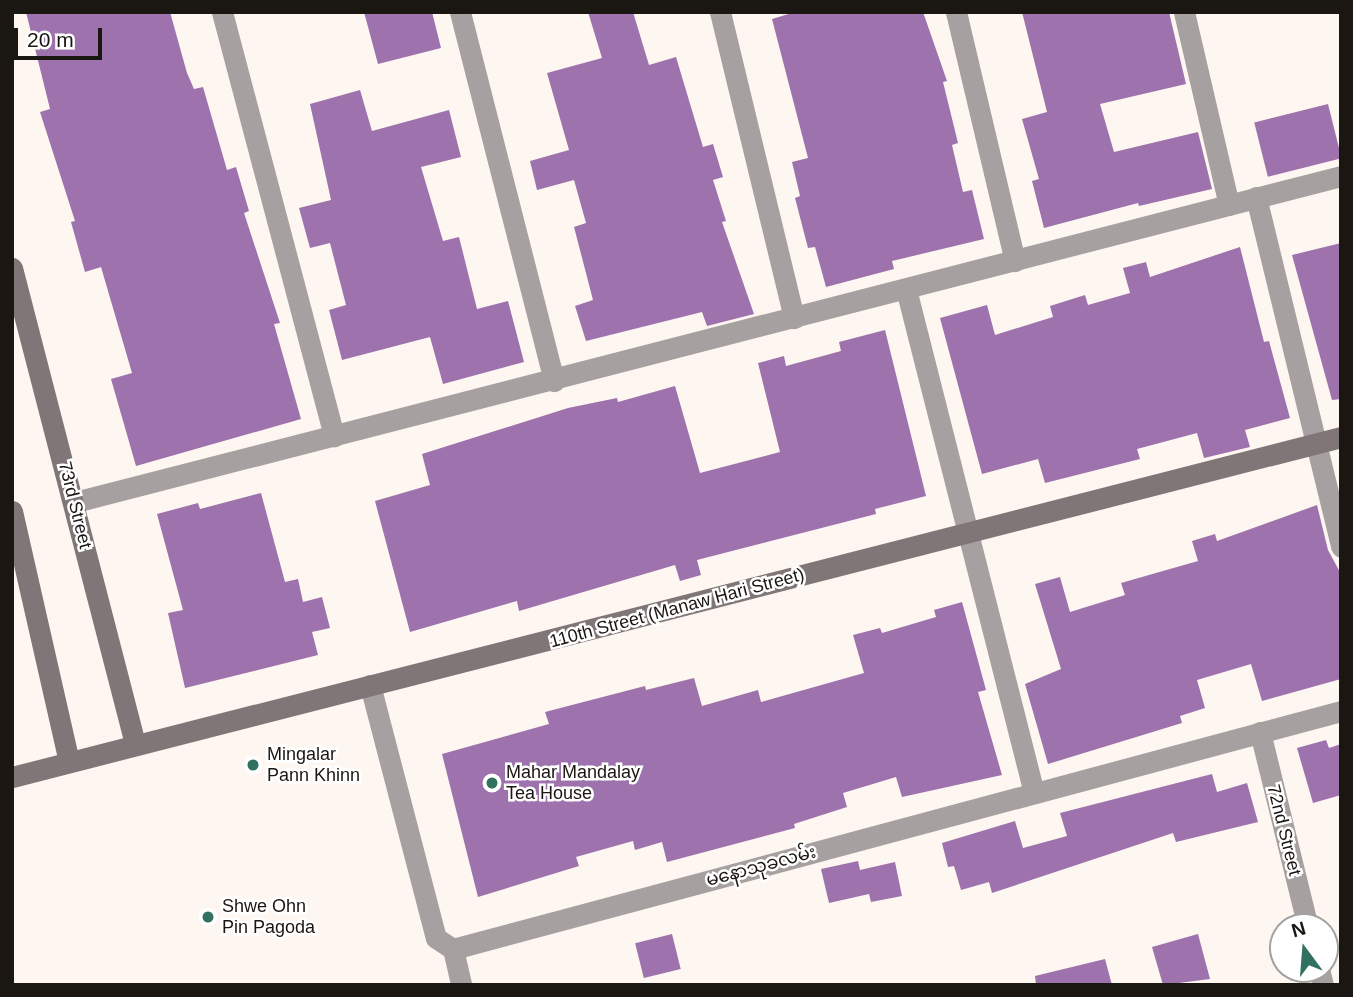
<!DOCTYPE html>
<html>
<head>
<meta charset="utf-8">
<style>
  body { margin:0 }
  #map { position:relative; width:1353px; height:997px; overflow:hidden; background:#fef6f0; font-family:Helvetica,"Noto Sans Myanmar",sans-serif }
  div>[style] { position:absolute }
  .building>* { inset:0; background:#9d72ad; transform-origin:0 0 }
  .street>* { height:21px; margin:-10.5px; padding:0 10.5px; transform-origin:10.5px; border-radius:10.5px; background:#a7a0a1 }
  .secondary>* { height:21px; margin:-10.5px; padding:0 10.5px; transform-origin:10.5px; border-radius:10.5px; background:#807678 }
  .dots>* { width:19px; height:19px; translate:-50% -50%; box-sizing:border-box; border:4px solid #fff; border-radius:50% }
  span { translate:-50% -50%; white-space:nowrap; text-align:center; line-height:1.15; -webkit-text-stroke:5px #fff; paint-order:stroke }
  .street-label { font-size:18px; color:#1a1612 }
  .poi-label { font-size:18px; color:#1a1612 }
  .left { translate:0 -50%; text-align:left }
  .frame { position:absolute; inset:0; border:14px solid #1a1612; pointer-events:none }
  .north { position:absolute; left:1269px; top:913px; width:70px; height:70px; box-sizing:border-box; background:#fff; border:2px solid #a3a2a0; border-radius:50%; rotate:344deg; font-size:19px; font-weight:700; line-height:28px; text-align:center; color:#1a1612 }
  .north::after { content:''; display:block; margin:auto; width:24px; height:32px; background:#317160; clip-path:polygon(50% 0,100% 100%,50% 72%,0 100%) }
  .scale { position:absolute; left:14px; top:28px; width:88px; height:32px; box-sizing:border-box; border:4px solid #1a1612; border-top:0; padding-left:9px; font-size:21px; line-height:24px; white-space:nowrap; color:#1a1612; -webkit-text-stroke:5px #fff; paint-order:stroke }
</style>
</head>
<body>
<div id="map">
  <div class="building">
    <div style="clip-path:polygon(26px 12px,170px 12px,187px 73px,194px 89px,203px 87px,227px 170px,236px 167px,249px 211px,244px 213px,280px 323px,274px 324px,301px 419px,136px 466px,111px 379px,132px 373px,101px 267px,85px 272px,71px 222px,75px 221px,40px 112px,50px 109px)"></div>
    <div style="clip-path:polygon(364px 12px,432px 12px,441px 48px,378px 64px)"></div>
    <div style="clip-path:polygon(588px 12px,633px 12px,649px 65px,676px 57px,703px 147px,713px 144px,723px 177px,713px 180px,726px 221px,722px 222px,754px 314px,707px 326px,702px 312px,586px 341px,575px 306px,593px 300px,574px 227px,586px 223px,574px 180px,537px 190px,530px 161px,569px 150px,547px 73px,602px 58px)"></div>
    <div style="clip-path:polygon(795px 12px,923px 12px,947px 81px,943px 82px,958px 143px,952px 145px,963px 192px,972px 190px,984px 239px,892px 261px,894px 269px,826px 287px,815px 247px,808px 248px,795px 198px,800px 196px,792px 162px,808px 158px,772px 19px)"></div>
    <div style="clip-path:polygon(1022px 12px,1169px 12px,1186px 84px,1100px 104px,1114px 152px,1198px 132px,1212px 189px,1139px 206px,1138px 203px,1044px 228px,1032px 181px,1039px 179px,1022px 119px,1047px 112px)"></div>
    <div style="clip-path:polygon(360px 90px,372px 131px,449px 110px,461px 157px,421px 167px,443px 241px,459px 237px,477px 309px,508px 301px,524px 362px,443px 384px,430px 337px,342px 360px,329px 310px,346px 305px,330px 243px,310px 248px,299px 208px,331px 200px,310px 104px)"></div>
    <div style="left:1328px;top:104px;width:56px;height:76px;rotate:76deg"></div>
    <div style="clip-path:polygon(1341px 243px,1341px 399px,1332px 400px,1292px 255px)"></div>
    <div style="clip-path:polygon(1240px 247px,1264px 342px,1269px 341px,1290px 418px,1245px 430px,1250px 447px,1204px 458px,1197px 433px,1137px 449px,1140px 459px,1045px 483px,1038px 459px,982px 474px,940px 318px,987px 305px,995px 335px,1053px 317px,1050px 306px,1085px 295px,1088px 305px,1130px 293px,1123px 268px,1146px 262px,1150px 277px)"></div>
    <div style="clip-path:polygon(885px 330px,926px 496px,875px 509px,876px 514px,697px 560px,701px 575px,680px 581px,675px 565px,519px 611px,517px 601px,410px 632px,375px 501px,430px 485px,422px 454px,568px 408px,617px 398px,618px 402px,675px 386px,700px 473px,780px 452px,758px 363px,784px 356px,786px 366px,841px 351px,839px 342px)"></div>
    <div style="clip-path:polygon(261px 493px,285px 582px,298px 579px,303px 602px,322px 597px,330px 628px,312px 632px,318px 655px,185px 688px,168px 613px,183px 610px,157px 514px,198px 503px,200px 509px)"></div>
    <div style="clip-path:polygon(1317px 505px,1328px 550px,1341px 574px,1341px 679px,1262px 701px,1251px 664px,1197px 680px,1205px 708px,1180px 716px,1182px 723px,1048px 764px,1025px 684px,1061px 669px,1035px 584px,1060px 577px,1070px 612px,1125px 595px,1121px 583px,1198px 561px,1192px 541px,1215px 534px,1217px 541px)"></div>
    <div style="clip-path:polygon(962px 602px,986px 690px,978px 692px,1002px 775px,902px 797px,896px 777px,843px 793px,847px 807px,794px 824px,795px 828px,667px 862px,662px 842px,635px 850px,633px 841px,576px 857px,579px 866px,478px 897px,442px 754px,549px 724px,545px 712px,645px 686px,646px 690px,694px 678px,702px 706px,758px 690px,761px 702px,864px 673px,853px 635px,880px 628px,882px 633px,936px 617px,934px 610px)"></div>
    <div style="clip-path:polygon(1326px 740px,1329px 748px,1341px 744px,1341px 795px,1313px 803px,1297px 748px)"></div>
    <div style="clip-path:polygon(1212px 774px,1217px 792px,1247px 783px,1258px 822px,1176px 842px,1173px 833px,992px 893px,989px 882px,961px 890px,954px 866px,948px 867px,942px 843px,1015px 821px,1023px 848px,1067px 836px,1060px 813px)"></div>
    <div style="clip-path:polygon(858px 861px,860px 870px,895px 862px,902px 896px,871px 902px,869px 894px,829px 903px,821px 869px)"></div>
    <div style="left:672px;top:934px;width:36px;height:38px;rotate:76deg"></div>
    <div style="clip-path:polygon(1198px 934px,1210px 979px,1163px 985px,1152px 947px)"></div>
    <div style="clip-path:polygon(1105px 959px,1112px 985px,1036px 985px,1035px 976px)"></div>
  </div>
  <div class="street">
    <div style="left:222px;top:12px;width:439px;rotate:75.2deg"></div>
    <div style="left:460px;top:12px;width:381px;rotate:75.7deg"></div>
    <div style="left:720px;top:12px;width:315px;rotate:76.4deg"></div>
    <div style="left:956px;top:12px;width:256px;rotate:76.7deg"></div>
    <div style="left:1184px;top:12px;width:198px;rotate:76.9deg"></div>
    <div style="left:1256px;top:197px;width:360px;rotate:76.3deg"></div>
    <div style="left:906px;top:289px;width:520px;rotate:75.75deg"></div>
    <div style="left:75px;top:502px;width:1307px;rotate:-14.44deg"></div>
    <div style="left:370px;top:685px;width:261px;rotate:75.4deg"></div>
    <div style="left:436px;top:938px;width:20px;rotate:33deg"></div>
    <div style="left:453px;top:949px;width:919px;rotate:-15deg"></div>
    <div style="left:1260px;top:732px;width:201px;rotate:76.2deg"></div>
    <div style="left:453px;top:949px;width:37px;rotate:77deg"></div>
    <div style="left:1319px;top:969px;width:16px;rotate:76deg"></div>
  </div>
  <div class="secondary">
    <div style="left:12px;top:268px;width:491px;rotate:75.5deg"></div>
    <div style="left:12px;top:511px;width:256px;rotate:77.2deg"></div>
    <div style="left:12px;top:777px;width:1372px;rotate:-14.35deg"></div>
  </div>
  <div class="dots">
    <div style="left:253px;top:765px;background:#317160"></div>
    <div style="left:492px;top:783px;background:#317160"></div>
    <div style="left:208px;top:917px;background:#317160"></div>
  </div>
  <div class="street-label">
    <span style="left:75px;top:505px;rotate:76deg">73rd Street</span>
    <span style="left:677px;top:608px;rotate:-15deg">110th Street (Manaw Hari Street)</span>
    <span style="left:1284px;top:830px;rotate:76deg">72nd Street</span>
    <span style="left:761px;top:866px;rotate:-15deg">မနောသုခလမ်း</span>
  </div>
  <div class="poi-label">
    <span class="left" style="left:267px;top:765px">Mingalar<br>Pann Khinn</span>
    <span class="left" style="left:506px;top:783px">Mahar Mandalay<br>Tea House</span>
    <span class="left" style="left:222px;top:917px">Shwe Ohn<br>Pin Pagoda</span>
  </div>
  <div class="frame"></div>
  <div class="north">N</div>
  <div class="scale">20 m</div>
</div>
</body>
</html>
